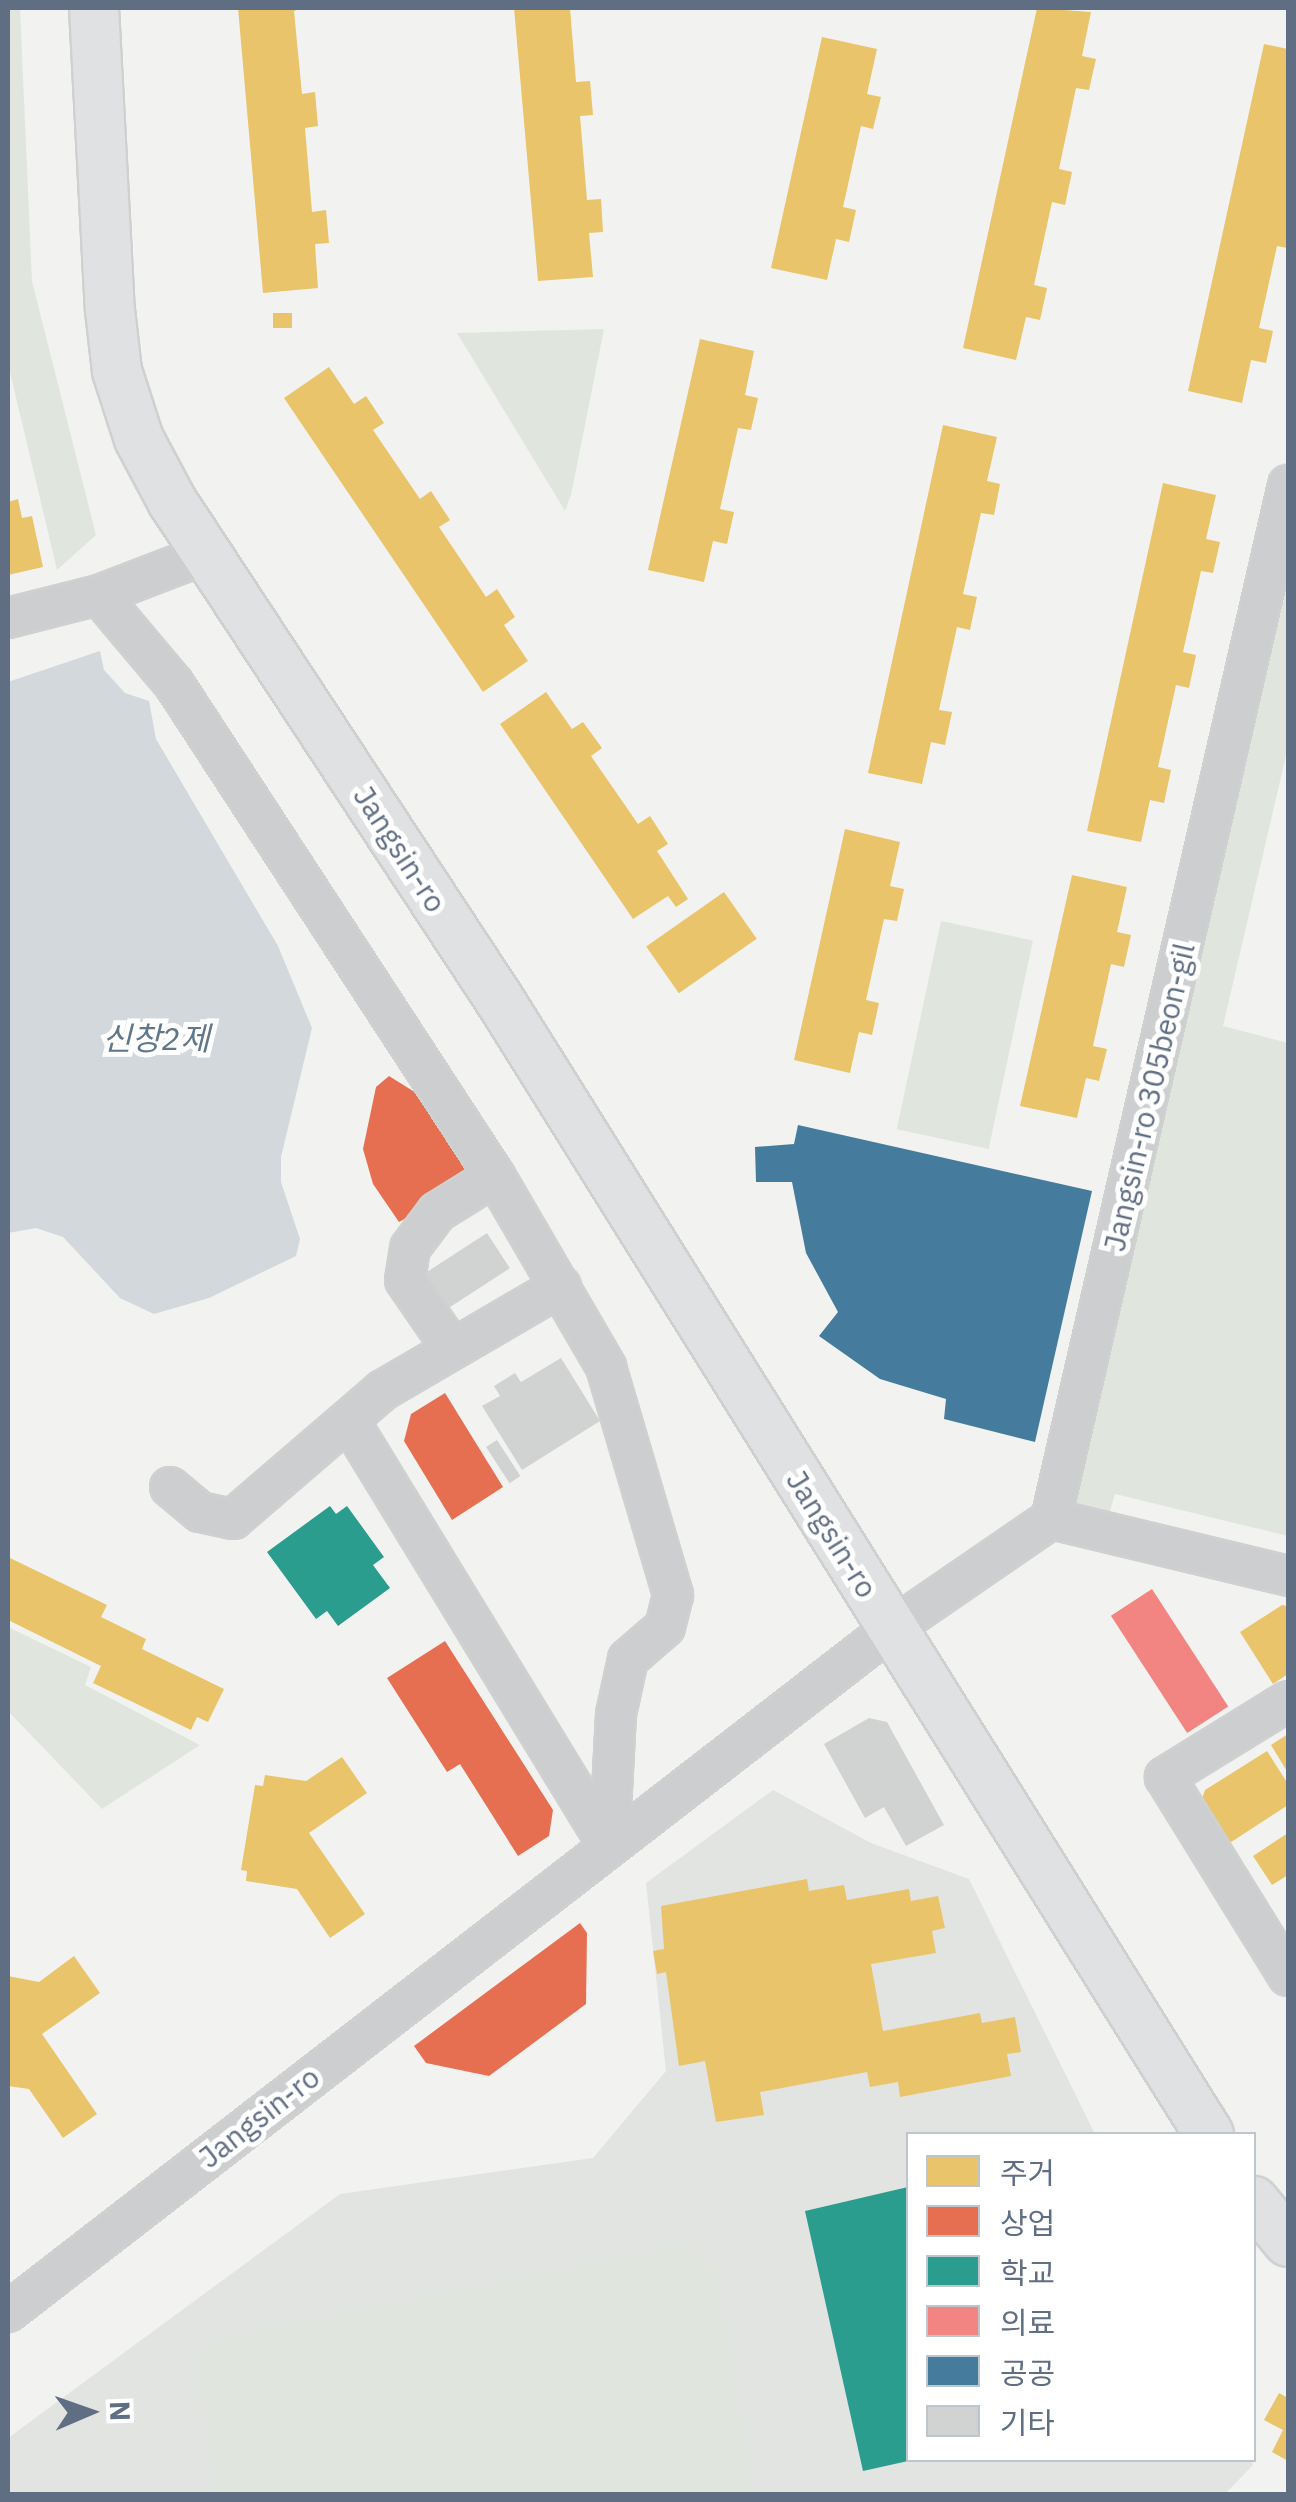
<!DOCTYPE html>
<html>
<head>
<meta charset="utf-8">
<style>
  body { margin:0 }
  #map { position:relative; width:1296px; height:2502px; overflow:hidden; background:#f2f3f0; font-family:"IBM Plex Sans","Noto Sans KR",sans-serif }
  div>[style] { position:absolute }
  .built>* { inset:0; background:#e2e4e2 }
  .green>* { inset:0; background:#e0e6de; transform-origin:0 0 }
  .water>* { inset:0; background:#d2d8dc }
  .homes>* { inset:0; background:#e9c46a; transform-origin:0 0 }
  .shops>* { inset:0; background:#e76f51 }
  .schools>* { inset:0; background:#2a9d8f }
  .health>* { inset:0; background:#f28482; transform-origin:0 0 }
  .public>* { inset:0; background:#457b9d }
  .building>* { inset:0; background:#d1d2d2; transform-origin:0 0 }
  .roads { filter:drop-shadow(2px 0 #cfd1d1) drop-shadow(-2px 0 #cfd1d1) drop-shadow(0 2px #cfd1d1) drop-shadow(0 -2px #cfd1d1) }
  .minor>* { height:38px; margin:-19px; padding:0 19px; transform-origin:19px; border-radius:19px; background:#cdcecf }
  .major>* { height:48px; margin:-24px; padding:0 24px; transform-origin:24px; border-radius:24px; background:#e0e1e2 }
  span { translate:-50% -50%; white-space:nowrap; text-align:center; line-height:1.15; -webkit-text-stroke:10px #fff; paint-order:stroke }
  .street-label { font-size:30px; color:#606e83 }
  .water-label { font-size:32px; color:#5f7789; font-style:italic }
  .frame { position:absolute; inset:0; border:10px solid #606e83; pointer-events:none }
  .legend { position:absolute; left:906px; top:2132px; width:350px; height:330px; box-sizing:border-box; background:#fff; border:2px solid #bfc5cd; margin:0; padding:12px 18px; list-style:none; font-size:30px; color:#606e83 }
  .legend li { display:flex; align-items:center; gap:20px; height:50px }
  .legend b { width:50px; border:2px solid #bfc5cd }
  .north { position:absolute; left:40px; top:2362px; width:100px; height:100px; -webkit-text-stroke:8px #fff; paint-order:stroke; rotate:88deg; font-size:28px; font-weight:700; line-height:40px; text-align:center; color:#606e83 }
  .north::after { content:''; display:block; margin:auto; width:35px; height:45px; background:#606e83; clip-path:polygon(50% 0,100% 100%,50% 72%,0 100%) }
</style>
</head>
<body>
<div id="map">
  <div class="built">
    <div style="clip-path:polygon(773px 1790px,871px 1843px,969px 1879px,1095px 2134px,908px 2134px,908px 2460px,1251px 2460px,1253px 2465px,1225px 2494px,8px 2494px,8px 2438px,340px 2194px,593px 2158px,666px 2071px,646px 1883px)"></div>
  </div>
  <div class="green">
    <div style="clip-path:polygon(8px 8px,20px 8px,32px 281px,96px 535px,57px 570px,8px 364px)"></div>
    <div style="clip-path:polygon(604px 329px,571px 495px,565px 511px,457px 333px)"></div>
    <div style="clip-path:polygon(1288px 581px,1288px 747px,1223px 1026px,1288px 1043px,1288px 1536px,1115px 1494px,1109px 1514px,1071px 1505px)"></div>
    <div style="left:941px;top:921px;width:94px;height:213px;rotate:12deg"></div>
    <div style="clip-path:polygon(8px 1627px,91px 1667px,85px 1685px,200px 1745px,102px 1809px,8px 1711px)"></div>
    <div style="clip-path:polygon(687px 2246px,715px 2270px,752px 2494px,219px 2494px,198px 2368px,204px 2350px,221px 2339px)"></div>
  </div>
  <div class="water">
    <div style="clip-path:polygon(100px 651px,104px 670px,125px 693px,149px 701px,156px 739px,278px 946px,312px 1028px,281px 1157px,281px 1182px,300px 1239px,296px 1256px,209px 1298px,154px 1314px,120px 1298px,63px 1237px,36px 1228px,8px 1233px,8px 682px)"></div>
  </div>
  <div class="homes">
    <div style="clip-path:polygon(238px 8px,302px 8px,294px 11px,302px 94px,315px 92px,318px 126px,305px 128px,312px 212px,326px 210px,329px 243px,315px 244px,318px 288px,263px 293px)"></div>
    <div style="clip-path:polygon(514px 8px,570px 8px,576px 82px,590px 81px,593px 115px,580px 116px,587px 200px,601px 199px,603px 232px,589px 233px,593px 277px,538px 281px)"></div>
    <div style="clip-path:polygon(1037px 8px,1091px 12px,1082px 56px,1096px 59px,1089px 90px,1076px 88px,1059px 169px,1072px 172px,1065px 205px,1052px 202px,1034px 285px,1047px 288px,1040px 320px,1026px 317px,1016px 360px,963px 348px)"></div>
    <div style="clip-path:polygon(822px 37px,877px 49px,867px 94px,881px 97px,873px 129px,861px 126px,843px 207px,856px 210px,849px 242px,836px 239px,827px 280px,771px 268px)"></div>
    <div style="clip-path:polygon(1264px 44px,1288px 49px,1288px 248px,1277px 246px,1259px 328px,1273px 331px,1266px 363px,1251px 360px,1242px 403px,1188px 391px)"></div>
    <div style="left:273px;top:313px;width:19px;height:15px"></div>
    <div style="clip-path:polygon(700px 339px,754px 351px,745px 395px,758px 398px,751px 430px,738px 428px,720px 509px,734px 512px,727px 544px,713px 541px,704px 582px,648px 570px)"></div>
    <div style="clip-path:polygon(329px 367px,354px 404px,366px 396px,384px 423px,373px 430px,420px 499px,431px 491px,450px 520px,439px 527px,486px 597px,497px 589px,515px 617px,504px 625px,528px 661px,483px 692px,284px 398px)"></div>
    <div style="clip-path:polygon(943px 425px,997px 437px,987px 481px,1000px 484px,994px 515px,981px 513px,963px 594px,977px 597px,970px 630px,957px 627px,939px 710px,952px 712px,945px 745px,931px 742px,922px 784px,868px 773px)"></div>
    <div style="clip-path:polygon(1163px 483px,1216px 495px,1206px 539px,1220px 542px,1213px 573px,1201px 571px,1183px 652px,1196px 655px,1189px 688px,1176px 685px,1158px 767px,1171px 770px,1164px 803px,1150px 800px,1141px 842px,1087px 831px)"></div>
    <div style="clip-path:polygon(18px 499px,22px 518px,32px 516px,43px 567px,8px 575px,8px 502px)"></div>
    <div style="clip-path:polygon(546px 692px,572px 729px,583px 722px,602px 748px,591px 756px,638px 824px,650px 816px,668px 844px,657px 851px,688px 899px,676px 907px,668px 896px,633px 919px,500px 724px)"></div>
    <div style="clip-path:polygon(845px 829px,900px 842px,890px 886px,904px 889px,897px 921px,884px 919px,866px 1000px,879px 1003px,872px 1035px,859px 1032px,850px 1073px,794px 1060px)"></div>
    <div style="clip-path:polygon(1072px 875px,1127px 887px,1117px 932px,1131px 935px,1124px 967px,1111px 964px,1093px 1046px,1107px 1049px,1099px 1081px,1086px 1078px,1077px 1118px,1020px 1106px)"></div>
    <div style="left:724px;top:892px;width:57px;height:95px;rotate:55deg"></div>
    <div style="clip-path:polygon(8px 1557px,107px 1605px,101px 1617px,146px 1639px,142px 1649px,224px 1689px,208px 1722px,197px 1717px,191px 1730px,93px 1683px,101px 1666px,8px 1620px)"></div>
    <div style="clip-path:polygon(1282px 1605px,1288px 1606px,1288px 1674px,1273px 1684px,1240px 1632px)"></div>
    <div style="clip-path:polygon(1288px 1734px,1288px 1773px,1271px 1745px)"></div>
    <div style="clip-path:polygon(1267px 1751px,1288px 1784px,1288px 1805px,1225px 1846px,1200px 1805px,1205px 1790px)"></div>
    <div style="clip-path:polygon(342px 1757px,367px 1793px,309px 1833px,365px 1914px,330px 1938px,297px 1889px,246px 1881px,247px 1871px,241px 1870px,255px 1785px,263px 1786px,265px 1775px,306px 1781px)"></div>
    <div style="clip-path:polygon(1288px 1833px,1288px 1875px,1272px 1885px,1253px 1856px)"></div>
    <div style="clip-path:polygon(807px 1879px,809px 1891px,844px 1885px,847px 1900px,909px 1889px,911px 1901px,938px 1896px,945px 1928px,932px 1931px,936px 1953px,871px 1964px,883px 2031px,980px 2013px,982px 2023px,1015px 2017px,1021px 2052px,1007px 2054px,1011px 2076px,900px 2097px,898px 2082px,870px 2087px,867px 2072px,760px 2092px,764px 2115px,716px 2122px,705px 2061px,679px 2066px,666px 1972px,657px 1974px,653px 1951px,664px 1949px,661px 1906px)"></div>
    <div style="clip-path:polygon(74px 1956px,100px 1993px,42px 2034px,97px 2114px,63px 2138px,29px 2089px,8px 2086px,8px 1976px,39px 1982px)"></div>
    <div style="clip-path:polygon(1279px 2393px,1288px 2398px,1288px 2461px,1272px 2452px,1283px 2430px,1264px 2420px)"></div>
  </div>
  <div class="shops">
    <div style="clip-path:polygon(389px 1076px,421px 1096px,475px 1180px,399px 1222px,373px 1184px,363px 1149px,376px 1087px)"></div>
    <div style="clip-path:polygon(445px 1393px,503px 1487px,452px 1520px,404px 1441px,411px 1414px)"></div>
    <div style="clip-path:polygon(445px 1641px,553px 1810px,549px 1836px,518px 1856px,460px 1764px,447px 1772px,387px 1678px)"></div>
    <div style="clip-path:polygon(580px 1923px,587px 1933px,586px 2004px,489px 2076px,426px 2063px,414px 2046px)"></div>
  </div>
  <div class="schools">
    <div style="clip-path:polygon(330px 1506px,336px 1514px,347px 1506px,384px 1557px,373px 1565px,390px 1588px,338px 1626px,327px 1611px,316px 1619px,267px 1552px)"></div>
    <div style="clip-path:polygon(908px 2187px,908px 2461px,863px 2471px,805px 2211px)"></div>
  </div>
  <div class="health">
    <div style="left:1152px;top:1589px;width:140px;height:49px;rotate:57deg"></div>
  </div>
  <div class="public">
    <div style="clip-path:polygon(798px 1125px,1092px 1191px,1035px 1442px,944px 1419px,946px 1399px,880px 1379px,819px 1336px,838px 1312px,806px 1253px,792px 1182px,756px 1182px,755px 1147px,794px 1144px)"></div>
  </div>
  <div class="building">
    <div style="left:487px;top:1233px;width:42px;height:86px;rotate:57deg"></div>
    <div style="clip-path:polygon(561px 1358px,600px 1421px,522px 1470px,482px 1406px,500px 1396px,494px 1386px,515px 1373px,521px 1382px)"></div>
    <div style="left:497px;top:1440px;width:43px;height:13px;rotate:57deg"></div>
    <div style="clip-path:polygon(869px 1718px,887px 1722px,944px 1825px,906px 1846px,884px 1807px,865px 1818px,824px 1744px)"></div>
  </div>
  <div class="roads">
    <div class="minor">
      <div style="left:99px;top:595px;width:116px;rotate:49.9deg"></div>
      <div style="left:174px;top:684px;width:587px;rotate:56.88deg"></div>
      <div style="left:495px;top:1176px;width:221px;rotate:59.8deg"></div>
      <div style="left:606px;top:1367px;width:238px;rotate:73.6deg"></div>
      <div style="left:673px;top:1595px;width:33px;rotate:104deg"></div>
      <div style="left:665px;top:1627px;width:49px;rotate:139.1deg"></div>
      <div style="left:628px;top:1659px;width:56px;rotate:102.3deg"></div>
      <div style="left:616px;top:1714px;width:133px;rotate:93deg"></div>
      <div style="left:8px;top:618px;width:94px;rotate:-14.2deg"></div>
      <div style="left:99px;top:595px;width:115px;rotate:-21deg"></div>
      <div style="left:451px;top:1347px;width:81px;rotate:-124.5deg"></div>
      <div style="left:405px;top:1280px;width:32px;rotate:-81deg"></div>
      <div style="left:410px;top:1248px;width:45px;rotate:-53.1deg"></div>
      <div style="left:437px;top:1212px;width:68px;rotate:-31.8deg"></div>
      <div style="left:351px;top:1424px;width:495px;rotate:58.6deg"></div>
      <div style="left:170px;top:1487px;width:39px;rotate:40deg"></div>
      <div style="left:200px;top:1512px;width:34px;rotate:12deg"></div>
      <div style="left:233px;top:1519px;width:198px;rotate:-40.7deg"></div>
      <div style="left:383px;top:1390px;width:206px;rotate:-30.3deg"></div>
      <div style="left:1051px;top:1519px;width:244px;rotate:13.5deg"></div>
      <div style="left:1288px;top:1701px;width:145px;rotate:148.3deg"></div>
      <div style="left:1165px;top:1777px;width:234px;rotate:58.3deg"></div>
      <div style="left:8px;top:2312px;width:1116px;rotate:-37.72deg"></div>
      <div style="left:891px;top:1629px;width:194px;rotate:-34.5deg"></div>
      <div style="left:1051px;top:1519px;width:1061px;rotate:-77.09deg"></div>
    </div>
    <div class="major">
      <div style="left:94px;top:8px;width:302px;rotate:87deg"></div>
      <div style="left:110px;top:310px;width:61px;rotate:83.5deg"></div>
      <div style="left:117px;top:371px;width:71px;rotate:72.1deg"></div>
      <div style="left:139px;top:439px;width:70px;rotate:62deg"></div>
      <div style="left:172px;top:501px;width:599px;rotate:56.71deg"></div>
      <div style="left:501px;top:1002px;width:1335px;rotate:57.98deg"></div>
      <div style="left:1254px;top:2201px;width:53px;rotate:50.3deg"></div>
    </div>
  </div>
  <div class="street-label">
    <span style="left:400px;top:849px;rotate:57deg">Jangsin-ro</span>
    <span style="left:1149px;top:1097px;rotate:-77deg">Jangsin-ro 305beon-gil</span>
    <span style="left:832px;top:1534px;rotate:58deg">Jangsin-ro</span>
    <span style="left:259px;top:2117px;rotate:-38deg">Jangsin-ro</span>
  </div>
  <div class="water-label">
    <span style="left:156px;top:1038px">신창2제</span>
  </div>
  <div class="frame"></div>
  <ul class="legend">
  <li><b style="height:28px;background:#e9c46a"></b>주거</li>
  <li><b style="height:28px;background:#e76f51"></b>상업</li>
  <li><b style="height:28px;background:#2a9d8f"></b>학교</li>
  <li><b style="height:28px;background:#f28482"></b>의료</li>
  <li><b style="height:28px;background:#457b9d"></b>공공</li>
  <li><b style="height:28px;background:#d1d2d2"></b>기타</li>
  </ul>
  <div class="north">N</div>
</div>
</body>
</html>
